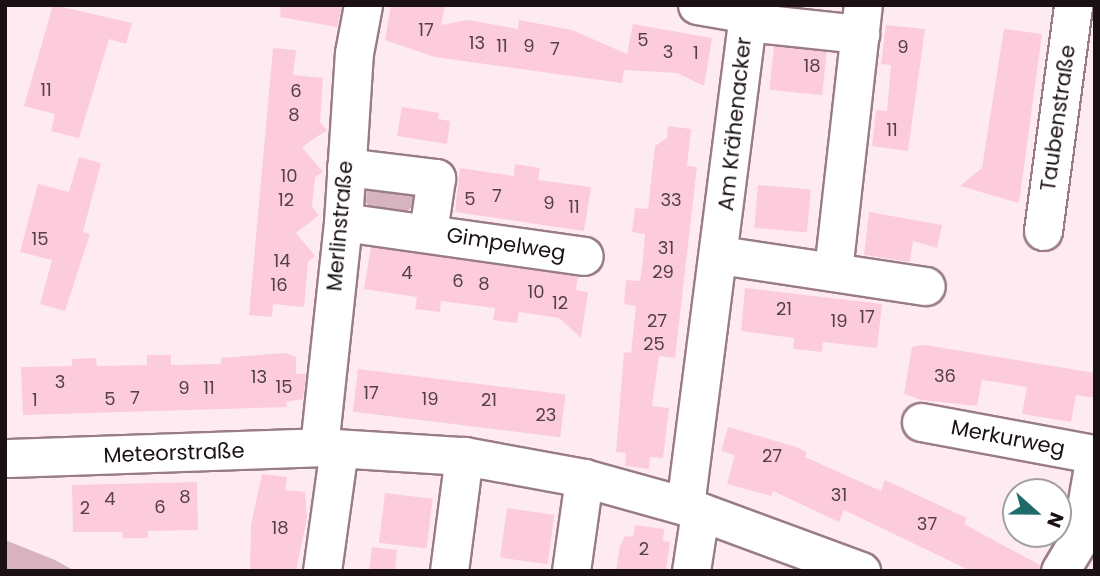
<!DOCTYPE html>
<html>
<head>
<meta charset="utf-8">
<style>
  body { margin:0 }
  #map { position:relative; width:1100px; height:576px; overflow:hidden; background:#feebf1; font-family:Poppins,sans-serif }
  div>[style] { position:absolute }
  .green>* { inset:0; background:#d7b3bf }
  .building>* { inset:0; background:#fdccdc; transform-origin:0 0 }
  .roads { filter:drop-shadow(2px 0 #997c86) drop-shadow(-2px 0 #997c86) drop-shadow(0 2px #997c86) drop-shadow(0 -2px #997c86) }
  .minor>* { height:37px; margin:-18.5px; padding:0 18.5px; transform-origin:18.5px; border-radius:18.5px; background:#fff }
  span { translate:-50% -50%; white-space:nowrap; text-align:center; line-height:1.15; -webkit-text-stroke:5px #fff; paint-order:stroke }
  .number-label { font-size:18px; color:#544046 }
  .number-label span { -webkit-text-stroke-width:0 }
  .street-label { font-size:21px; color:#1b1114 }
  .frame { position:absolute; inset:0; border:7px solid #1b1114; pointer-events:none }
  .north { position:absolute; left:1002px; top:478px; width:70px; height:70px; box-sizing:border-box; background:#fff; border:2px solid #a4a0a1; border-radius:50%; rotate:111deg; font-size:19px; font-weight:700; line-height:28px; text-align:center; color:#1b1114 }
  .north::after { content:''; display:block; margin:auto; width:24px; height:32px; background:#1f6b6a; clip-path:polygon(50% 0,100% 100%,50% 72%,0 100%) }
</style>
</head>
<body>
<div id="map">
  <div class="green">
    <div style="clip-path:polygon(367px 186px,414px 192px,411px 208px,400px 216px,376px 212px,366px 203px)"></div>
    <div style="clip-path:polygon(5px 540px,55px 560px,75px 571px,5px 571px)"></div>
  </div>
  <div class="building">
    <div style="clip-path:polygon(53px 5px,132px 23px,126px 44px,109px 39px,79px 138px,51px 131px,55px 114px,24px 106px)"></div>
    <div style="clip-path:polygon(281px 5px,342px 5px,337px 27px,280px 17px)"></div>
    <div style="clip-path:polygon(391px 5px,445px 5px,441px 25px,468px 20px,518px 29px,519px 20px,572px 30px,627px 54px,633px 24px,712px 38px,704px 86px,677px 73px,624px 70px,622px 83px,435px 57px,385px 40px)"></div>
    <div style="clip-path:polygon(886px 25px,925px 29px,908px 151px,872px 146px,876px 110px,887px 111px,891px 65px,881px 64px)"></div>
    <div style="clip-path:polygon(1004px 29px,1042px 34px,1019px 203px,960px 186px,982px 168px)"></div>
    <div style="left:774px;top:46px;width:53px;height:44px;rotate:6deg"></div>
    <div style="clip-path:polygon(273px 48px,296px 50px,293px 75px,323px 78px,320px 122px,327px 130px,302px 147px,323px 172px,315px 177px,312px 207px,319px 215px,296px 233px,315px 256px,308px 262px,304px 307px,273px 304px,272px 317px,249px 315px)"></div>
    <div style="clip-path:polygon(402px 107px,439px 113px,438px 119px,450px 121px,447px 144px,397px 136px)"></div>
    <div style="clip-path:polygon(668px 126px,691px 129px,687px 166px,697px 167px,675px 358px,659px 356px,652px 406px,669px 408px,663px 458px,650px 457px,649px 469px,625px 466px,626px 453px,616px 452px,624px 352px,631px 353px,636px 306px,624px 304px,626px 280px,640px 281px,643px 258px,645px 234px,632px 232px,635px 208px,648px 209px,655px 146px,667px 138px)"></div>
    <div style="clip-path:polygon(79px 157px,101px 163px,83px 232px,90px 234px,65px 311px,40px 304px,52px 260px,20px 252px,38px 184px,69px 192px)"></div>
    <div style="clip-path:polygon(515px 164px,540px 168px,538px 180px,591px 187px,584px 231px,455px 212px,460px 168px,514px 176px)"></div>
    <div style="left:758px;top:185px;width:53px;height:43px;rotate:5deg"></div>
    <div style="clip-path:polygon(869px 212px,942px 225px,937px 248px,913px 241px,910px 262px,864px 255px)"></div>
    <div style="clip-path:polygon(371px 247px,578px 276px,576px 290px,588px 292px,581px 338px,559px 318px,519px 312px,517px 323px,493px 320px,495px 308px,441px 301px,440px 312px,415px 309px,417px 297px,364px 289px)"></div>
    <div style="clip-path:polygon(745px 288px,882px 304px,877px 348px,823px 342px,822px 352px,793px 349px,794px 338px,741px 331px)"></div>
    <div style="clip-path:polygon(925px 345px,1095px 373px,1095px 398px,1076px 395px,1071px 422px,1022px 414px,1027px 387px,982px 380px,977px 406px,921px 400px,904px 394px,912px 347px)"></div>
    <div style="clip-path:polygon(285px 353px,296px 357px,296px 374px,306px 374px,303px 399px,286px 402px,287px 407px,23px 415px,21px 367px,72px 366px,72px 359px,96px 358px,97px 366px,147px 365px,147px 355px,171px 355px,171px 365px,221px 364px,221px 358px)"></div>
    <div style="left:358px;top:369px;width:209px;height:43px;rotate:7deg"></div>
    <div style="clip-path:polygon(728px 427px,796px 447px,807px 452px,805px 457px,881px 491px,885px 480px,967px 518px,964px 524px,1040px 565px,1039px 571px,971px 571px,844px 510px,839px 522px,773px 491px,771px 496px,727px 484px,735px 455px,721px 451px)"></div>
    <div style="clip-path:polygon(262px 474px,287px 477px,285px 490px,305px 492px,307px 518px,296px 571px,250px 571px,251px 525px)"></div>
    <div style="clip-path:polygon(197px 482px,198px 530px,148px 531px,148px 538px,123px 538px,122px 532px,73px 532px,72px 485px)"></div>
    <div style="left:385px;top:493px;width:48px;height:50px;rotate:7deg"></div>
    <div style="left:507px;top:508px;width:48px;height:50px;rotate:8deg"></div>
    <div style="clip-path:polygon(635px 525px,664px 529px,663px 541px,670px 542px,666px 571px,616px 571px,620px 546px,625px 536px,633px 537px)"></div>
    <div style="clip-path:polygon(372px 547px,397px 550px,395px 571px,369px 571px)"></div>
  </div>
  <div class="roads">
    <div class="minor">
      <div style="left:697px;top:5px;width:41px;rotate:9.9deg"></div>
      <div style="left:737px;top:12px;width:14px;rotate:45deg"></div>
      <div style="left:747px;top:22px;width:114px;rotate:6.1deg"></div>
      <div style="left:346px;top:167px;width:91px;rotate:7deg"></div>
      <div style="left:436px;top:178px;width:55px;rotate:98.4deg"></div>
      <div style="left:343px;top:222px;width:243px;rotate:8deg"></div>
      <div style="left:1043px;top:231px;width:228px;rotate:-82.4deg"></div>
      <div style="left:720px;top:255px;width:208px;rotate:8.6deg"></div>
      <div style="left:833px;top:271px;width:268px;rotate:-83.6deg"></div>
      <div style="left:921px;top:422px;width:176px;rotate:10.5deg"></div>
      <div style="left:319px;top:447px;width:226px;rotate:-83.9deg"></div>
      <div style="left:343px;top:222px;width:169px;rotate:-86.3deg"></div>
      <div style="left:354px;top:53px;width:49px;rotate:-79.4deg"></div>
      <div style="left:9px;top:458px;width:310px;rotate:-2deg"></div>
      <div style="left:319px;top:447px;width:145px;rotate:3.6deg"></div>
      <div style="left:464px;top:456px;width:122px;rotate:10.4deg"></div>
      <div style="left:584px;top:478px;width:105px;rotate:15.5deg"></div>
      <div style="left:685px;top:506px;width:188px;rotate:20.3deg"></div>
      <div style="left:685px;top:506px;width:488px;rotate:-82.7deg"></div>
      <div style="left:322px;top:571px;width:123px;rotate:-82.1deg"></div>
      <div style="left:449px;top:571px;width:116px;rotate:-82.6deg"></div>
      <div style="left:571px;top:571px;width:94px;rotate:-82deg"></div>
      <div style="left:691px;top:571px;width:60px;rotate:-81.3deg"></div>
      <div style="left:1060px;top:571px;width:41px;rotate:-59deg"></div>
      <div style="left:1081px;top:536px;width:82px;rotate:-80.2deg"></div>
    </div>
  </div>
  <div class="number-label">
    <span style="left:426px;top:30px">17</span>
    <span style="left:643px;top:40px">5</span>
    <span style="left:477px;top:43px">13</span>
    <span style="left:502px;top:46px">11</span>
    <span style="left:529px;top:46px">9</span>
    <span style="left:903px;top:47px">9</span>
    <span style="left:555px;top:49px">7</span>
    <span style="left:668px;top:52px">3</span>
    <span style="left:696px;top:53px">1</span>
    <span style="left:812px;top:66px">18</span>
    <span style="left:46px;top:90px">11</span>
    <span style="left:296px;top:91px">6</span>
    <span style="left:294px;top:115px">8</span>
    <span style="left:892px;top:130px">11</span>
    <span style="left:289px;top:176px">10</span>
    <span style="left:497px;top:196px">7</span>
    <span style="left:470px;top:199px">5</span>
    <span style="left:286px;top:200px">12</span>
    <span style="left:671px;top:200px">33</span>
    <span style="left:549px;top:203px">9</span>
    <span style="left:574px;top:207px">11</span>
    <span style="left:40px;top:239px">15</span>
    <span style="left:666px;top:248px">31</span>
    <span style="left:282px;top:261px">14</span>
    <span style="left:663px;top:272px">29</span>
    <span style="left:407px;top:273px">4</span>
    <span style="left:458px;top:281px">6</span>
    <span style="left:484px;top:284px">8</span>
    <span style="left:279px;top:285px">16</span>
    <span style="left:536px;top:292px">10</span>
    <span style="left:560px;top:303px">12</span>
    <span style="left:784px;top:309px">21</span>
    <span style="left:867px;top:317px">17</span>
    <span style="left:657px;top:321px">27</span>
    <span style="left:839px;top:321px">19</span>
    <span style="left:654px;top:344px">25</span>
    <span style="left:945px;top:376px">36</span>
    <span style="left:259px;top:377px">13</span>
    <span style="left:60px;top:382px">3</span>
    <span style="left:284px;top:387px">15</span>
    <span style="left:184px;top:388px">9</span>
    <span style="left:209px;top:388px">11</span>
    <span style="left:371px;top:393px">17</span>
    <span style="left:135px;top:398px">7</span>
    <span style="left:110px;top:399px">5</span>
    <span style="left:430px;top:399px">19</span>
    <span style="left:35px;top:400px">1</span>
    <span style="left:489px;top:400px">21</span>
    <span style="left:546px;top:415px">23</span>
    <span style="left:772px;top:456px">27</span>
    <span style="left:839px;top:495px">31</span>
    <span style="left:185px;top:497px">8</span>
    <span style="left:110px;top:499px">4</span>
    <span style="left:160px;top:507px">6</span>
    <span style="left:85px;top:508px">2</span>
    <span style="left:927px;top:524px">37</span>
    <span style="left:280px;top:528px">18</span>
    <span style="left:644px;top:549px">2</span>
  </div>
  <div class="street-label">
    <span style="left:1058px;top:118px;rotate:-82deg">Taubenstraße</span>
    <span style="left:735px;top:124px;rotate:-84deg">Am Krähenacker</span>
    <span style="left:340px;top:226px;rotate:-85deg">Merlinstraße</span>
    <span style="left:506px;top:244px;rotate:9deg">Gimpelweg</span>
    <span style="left:1008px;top:438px;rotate:11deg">Merkurweg</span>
    <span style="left:174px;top:453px;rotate:-2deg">Meteorstraße</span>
  </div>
  <div class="frame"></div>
  <div class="north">N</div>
</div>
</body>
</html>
